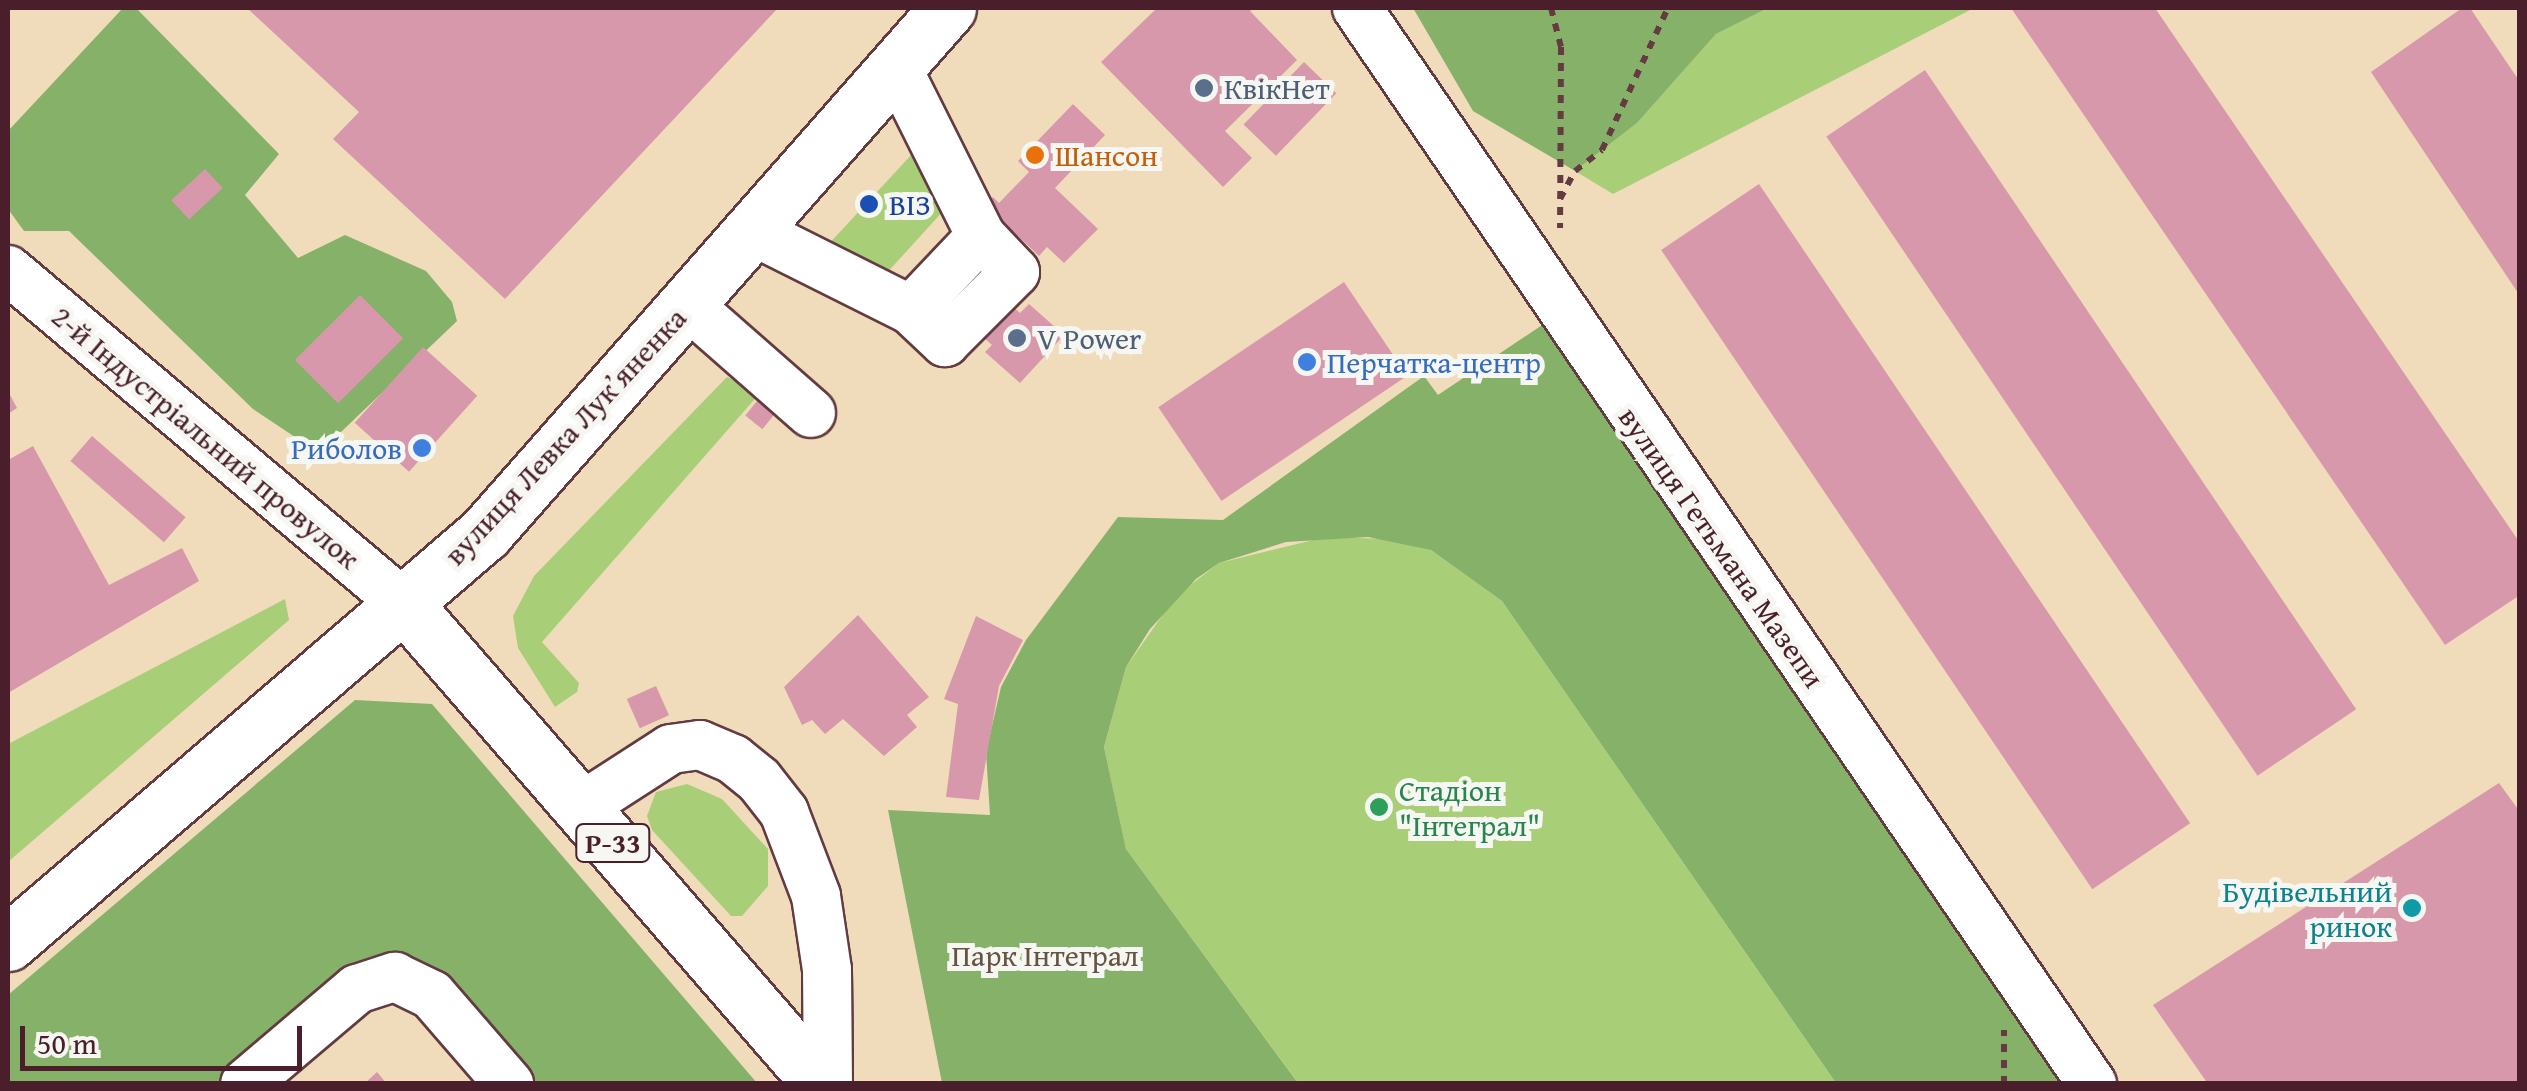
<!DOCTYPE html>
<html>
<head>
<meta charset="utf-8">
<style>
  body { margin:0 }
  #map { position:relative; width:2527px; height:1091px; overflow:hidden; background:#f0dcbb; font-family:"Gentium Book Plus",serif }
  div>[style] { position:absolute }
  .green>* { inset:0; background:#a9ce78 }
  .forest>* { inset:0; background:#86b168 }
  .building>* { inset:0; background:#d798ac; transform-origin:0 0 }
  .path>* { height:6px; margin-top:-3px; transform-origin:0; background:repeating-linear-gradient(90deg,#633b41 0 8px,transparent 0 16px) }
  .roads { filter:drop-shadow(2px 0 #633b41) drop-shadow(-2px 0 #633b41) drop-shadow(0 2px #633b41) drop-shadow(0 -2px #633b41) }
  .minor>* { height:48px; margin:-24px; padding:0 24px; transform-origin:24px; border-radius:24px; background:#fff }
  .major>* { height:55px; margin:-27.5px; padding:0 27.5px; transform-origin:27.5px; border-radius:27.5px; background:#fff }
  .dots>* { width:28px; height:28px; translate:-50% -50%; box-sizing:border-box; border:5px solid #f6f6f2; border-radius:50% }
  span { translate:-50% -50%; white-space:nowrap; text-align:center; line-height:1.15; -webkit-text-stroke:10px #f6f6f2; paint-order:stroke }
  .shield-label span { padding:2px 8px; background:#f6f6f2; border:2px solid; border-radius:8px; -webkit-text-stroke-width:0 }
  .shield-label { font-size:28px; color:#4a1f2b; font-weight:700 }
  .service-label { font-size:30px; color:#4e5e75 }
  .left { translate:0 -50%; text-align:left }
  .food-label { font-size:30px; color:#c56008 }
  .transit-label { font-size:30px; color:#164399 }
  .shop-label { font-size:30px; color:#366cbe }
  .right { translate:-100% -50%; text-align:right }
  .street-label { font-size:30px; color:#4a1f2b }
  .leisure-label { font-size:30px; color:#27864d }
  .culture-label { font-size:30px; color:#0d838f }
  .park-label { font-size:30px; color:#665442 }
  .frame { position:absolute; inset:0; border:10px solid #4a1f2b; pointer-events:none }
  .scale { position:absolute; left:20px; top:1026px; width:282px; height:45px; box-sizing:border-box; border:5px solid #4a1f2b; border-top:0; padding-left:12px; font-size:30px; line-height:35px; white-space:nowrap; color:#4a1f2b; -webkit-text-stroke:8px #f6f6f2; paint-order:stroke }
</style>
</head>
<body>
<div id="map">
  <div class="green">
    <div style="clip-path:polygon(1768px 8px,1974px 8px,1613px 194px,1575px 171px,1637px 123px,1716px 34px)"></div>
    <div style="clip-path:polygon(913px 153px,945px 209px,884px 276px,826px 247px)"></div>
    <div style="clip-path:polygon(727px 377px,760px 393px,542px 642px,579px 683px,577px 692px,555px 707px,518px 648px,513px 616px,534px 576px)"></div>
    <div style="clip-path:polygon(1326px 537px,1389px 539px,1431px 550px,1502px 601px,1836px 1083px,1299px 1084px,1126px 849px,1104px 747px,1126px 667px,1176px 596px,1219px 563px)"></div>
    <div style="clip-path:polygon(285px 599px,289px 620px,8px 862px,8px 744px)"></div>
    <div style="clip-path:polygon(687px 784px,722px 799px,768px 849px,768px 886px,742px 916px,731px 916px,652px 830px,647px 816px,656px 792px)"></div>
  </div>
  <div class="forest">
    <div style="clip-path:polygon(123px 8px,136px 8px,279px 154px,245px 195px,298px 258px,345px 235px,426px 271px,452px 302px,457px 321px,319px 453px,253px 409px,69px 231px,24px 231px,8px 209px,8px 131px)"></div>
    <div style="clip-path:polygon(1413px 8px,1768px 8px,1716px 34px,1637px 123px,1575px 171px,1473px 111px)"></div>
    <div style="clip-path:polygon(1560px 313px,2091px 1083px,1836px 1083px,1502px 601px,1431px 550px,1368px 537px,1286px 542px,1219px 563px,1196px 579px,1150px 629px,1126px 667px,1104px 747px,1126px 849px,1298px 1083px,942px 1083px,888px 810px,990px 815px,986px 752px,1001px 687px,1026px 640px,1118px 517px,1223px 520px,1424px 376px,1438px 395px)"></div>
    <div style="clip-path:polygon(355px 700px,432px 704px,757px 1083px,512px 1083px,414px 983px,245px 1083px,8px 1083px,8px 995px)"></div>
  </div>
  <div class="building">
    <div style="clip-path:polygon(247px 8px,778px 8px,505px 299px,333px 139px,359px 112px)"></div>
    <div style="clip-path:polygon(1157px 8px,1254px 8px,1250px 11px,1297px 60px,1225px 131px,1252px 158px,1223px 187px,1101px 62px)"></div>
    <div style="clip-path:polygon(2011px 8px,2155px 8px,2520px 543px,2520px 595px,2445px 645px)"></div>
    <div style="clip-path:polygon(2462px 8px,2470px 8px,2520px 82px,2520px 296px,2371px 72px)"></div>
    <div style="left:1304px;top:62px;width:45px;height:87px;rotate:44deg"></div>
    <div style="left:1925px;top:70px;width:771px;height:119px;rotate:56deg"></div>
    <div style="clip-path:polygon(1073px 104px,1105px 135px,1055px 188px,1098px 229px,1064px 263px,1047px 247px,1039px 256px,1018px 236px,1011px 244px,986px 204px,993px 197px,999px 203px,1029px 172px,1018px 161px)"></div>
    <div style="left:205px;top:169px;width:26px;height:46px;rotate:47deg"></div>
    <div style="left:1759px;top:184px;width:771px;height:118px;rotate:56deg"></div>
    <div style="clip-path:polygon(942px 241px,1020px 313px,1029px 304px,1064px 335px,1020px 383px,985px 352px,992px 345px,913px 274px)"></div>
    <div style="left:1344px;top:282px;width:113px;height:224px;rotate:56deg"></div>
    <div style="left:360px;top:295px;width:61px;height:92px;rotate:45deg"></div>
    <div style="left:423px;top:347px;width:73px;height:102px;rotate:42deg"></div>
    <div style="clip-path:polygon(8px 391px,17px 408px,8px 414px)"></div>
    <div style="left:761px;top:396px;width:22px;height:25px;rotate:39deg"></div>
    <div style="left:92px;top:436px;width:124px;height:33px;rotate:41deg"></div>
    <div style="clip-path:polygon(33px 446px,109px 585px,182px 548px,199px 581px,8px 693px,8px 460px)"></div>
    <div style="clip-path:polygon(858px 615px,929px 697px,907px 715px,917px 727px,884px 756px,843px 719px,825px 734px,812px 720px,802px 725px,784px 687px)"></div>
    <div style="clip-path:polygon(976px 616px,1023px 640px,999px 686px,979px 800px,946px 797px,958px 704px,944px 699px)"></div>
    <div style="left:656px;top:686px;width:32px;height:32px;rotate:66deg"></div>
    <div style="clip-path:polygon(2499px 783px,2520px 812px,2520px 1084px,2208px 1084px,2153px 1005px)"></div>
    <div style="clip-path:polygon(377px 1072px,387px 1084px,364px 1084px)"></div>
  </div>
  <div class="path">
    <div style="left:1551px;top:8px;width:40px;rotate:75.6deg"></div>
    <div style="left:1561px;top:47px;width:181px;rotate:90.3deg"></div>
    <div style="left:1560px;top:199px;width:32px;rotate:-62deg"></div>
    <div style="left:1575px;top:171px;width:34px;rotate:-38deg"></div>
    <div style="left:1602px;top:150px;width:157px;rotate:-65.1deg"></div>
    <div style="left:2004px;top:1084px;width:54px;rotate:-90deg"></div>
  </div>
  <div class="roads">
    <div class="minor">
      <div style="left:1357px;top:8px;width:1303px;rotate:55.66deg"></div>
      <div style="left:751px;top:230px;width:179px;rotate:26.6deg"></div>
      <div style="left:911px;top:310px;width:102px;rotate:-46.6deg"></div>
      <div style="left:981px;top:236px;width:190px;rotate:-116.6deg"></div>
      <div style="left:8px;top:270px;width:518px;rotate:40.15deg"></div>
      <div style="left:687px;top:304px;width:165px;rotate:41.3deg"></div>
      <div style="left:911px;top:310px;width:47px;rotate:43.3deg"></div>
      <div style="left:945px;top:342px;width:99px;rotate:-45deg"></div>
      <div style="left:1015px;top:272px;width:50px;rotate:-133.4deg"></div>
      <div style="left:581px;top:807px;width:107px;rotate:-32.8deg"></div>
      <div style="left:671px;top:749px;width:29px;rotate:-8deg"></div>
      <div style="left:700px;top:745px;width:36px;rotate:23deg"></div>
      <div style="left:733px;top:759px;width:33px;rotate:39deg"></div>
      <div style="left:759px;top:780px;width:41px;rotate:52deg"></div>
      <div style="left:784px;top:812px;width:90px;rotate:69.1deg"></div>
      <div style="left:816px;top:896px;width:75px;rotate:81.5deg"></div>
      <div style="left:827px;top:970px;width:114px;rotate:89.5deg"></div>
      <div style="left:245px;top:1084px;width:147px;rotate:-40.3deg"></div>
      <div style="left:357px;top:989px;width:40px;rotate:-18deg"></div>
      <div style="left:395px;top:977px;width:41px;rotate:25.9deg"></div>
      <div style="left:432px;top:995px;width:118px;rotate:49.1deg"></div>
    </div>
    <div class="major">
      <div style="left:404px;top:604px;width:636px;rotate:49.02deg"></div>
      <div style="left:8px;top:943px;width:629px;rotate:-40.68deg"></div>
      <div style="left:485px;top:533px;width:700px;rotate:-48.59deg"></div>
    </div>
  </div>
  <div class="dots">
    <div style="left:1204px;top:88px;background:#5c6f8a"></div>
    <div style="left:1035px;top:155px;background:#e8710a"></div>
    <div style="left:869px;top:204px;background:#1a4fb4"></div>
    <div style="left:1017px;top:338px;background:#5c6f8a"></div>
    <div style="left:1307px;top:362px;background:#3f7fe0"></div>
    <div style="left:422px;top:448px;background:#3f7fe0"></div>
    <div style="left:1379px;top:807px;background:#2e9e5b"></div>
    <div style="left:2412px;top:908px;background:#0f9aa8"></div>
  </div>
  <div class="shield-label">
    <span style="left:613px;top:843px">Р-33</span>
  </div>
  <div class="service-label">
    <span class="left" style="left:1224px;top:88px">КвікНет</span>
    <span class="left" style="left:1037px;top:338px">V Power</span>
  </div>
  <div class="food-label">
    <span class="left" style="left:1055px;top:155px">Шансон</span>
  </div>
  <div class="transit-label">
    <span class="left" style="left:889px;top:204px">ВІЗ</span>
  </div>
  <div class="shop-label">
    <span class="left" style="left:1327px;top:362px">Перчатка-центр</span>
    <span class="right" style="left:402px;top:448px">Риболов</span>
  </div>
  <div class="street-label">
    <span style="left:565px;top:436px;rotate:-47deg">вулиця Левка Лукʼяненка</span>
    <span style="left:206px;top:437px;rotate:40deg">2-й Індустріальний провулок</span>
    <span style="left:1722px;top:547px;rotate:55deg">вулиця Гетьмана Мазепи</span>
  </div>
  <div class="leisure-label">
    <span class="left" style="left:1399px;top:807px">Стадіон<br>"Інтеграл"</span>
  </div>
  <div class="culture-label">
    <span class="right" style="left:2392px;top:908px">Будівельний<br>ринок</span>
  </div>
  <div class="park-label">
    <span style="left:1045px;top:955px">Парк Інтеграл</span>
  </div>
  <div class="frame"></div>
  <div class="scale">50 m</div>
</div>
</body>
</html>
